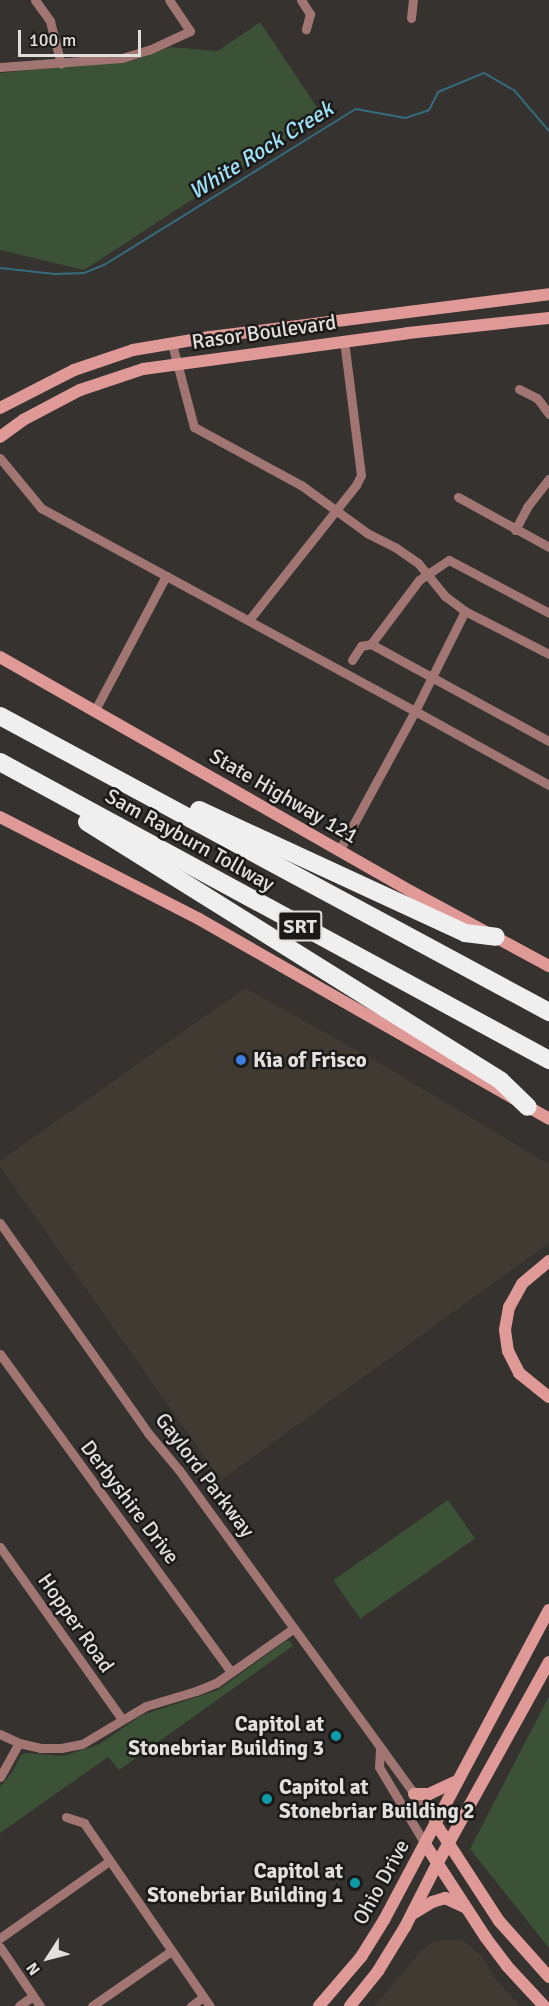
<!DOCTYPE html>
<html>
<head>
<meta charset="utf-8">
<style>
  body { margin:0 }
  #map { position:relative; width:549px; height:2006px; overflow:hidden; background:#35322f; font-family:Signika,sans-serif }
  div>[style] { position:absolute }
  .built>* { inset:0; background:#403a32 }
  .green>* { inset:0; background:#3b5236; transform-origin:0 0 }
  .stream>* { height:2px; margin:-1px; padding:0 1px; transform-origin:1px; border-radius:1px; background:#346c7d }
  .street>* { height:9px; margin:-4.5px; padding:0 4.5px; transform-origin:4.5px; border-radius:4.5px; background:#a17572 }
  .secondary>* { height:12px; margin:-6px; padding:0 6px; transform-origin:6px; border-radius:6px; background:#df9996 }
  .highway>* { height:18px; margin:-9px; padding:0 9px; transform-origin:9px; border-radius:9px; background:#efefef }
  .dots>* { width:16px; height:16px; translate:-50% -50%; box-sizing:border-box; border:3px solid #1b1a19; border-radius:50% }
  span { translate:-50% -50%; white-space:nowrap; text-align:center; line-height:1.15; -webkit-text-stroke:5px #1b1a19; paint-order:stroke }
  .shield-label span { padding:2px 4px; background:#1b1a19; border:2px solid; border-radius:4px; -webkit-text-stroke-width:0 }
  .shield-label { font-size:20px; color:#e1e0de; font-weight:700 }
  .street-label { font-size:21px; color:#e1e0de }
  .poi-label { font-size:21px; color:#e1e0de; font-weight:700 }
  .left { translate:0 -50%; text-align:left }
  .right { translate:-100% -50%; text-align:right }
  .water-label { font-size:22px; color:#9ee2fa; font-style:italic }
  .north { position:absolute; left:18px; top:1928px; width:60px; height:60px; -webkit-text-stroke:4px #1b1a19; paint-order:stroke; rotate:234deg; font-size:16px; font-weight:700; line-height:24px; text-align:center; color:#e1e0de }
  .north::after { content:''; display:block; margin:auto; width:21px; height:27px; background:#e1e0de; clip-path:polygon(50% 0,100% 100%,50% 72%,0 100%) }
  .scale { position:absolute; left:18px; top:30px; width:123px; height:27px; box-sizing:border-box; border:3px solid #e1e0de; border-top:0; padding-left:8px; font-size:18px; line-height:21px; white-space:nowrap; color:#e1e0de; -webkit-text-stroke:4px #1b1a19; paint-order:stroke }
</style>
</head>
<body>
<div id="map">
  <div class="built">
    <div style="clip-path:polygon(245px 988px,369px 1057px,549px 1164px,549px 1243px,221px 1480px,0 1167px,0 1161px)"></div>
    <div style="clip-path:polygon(443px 1940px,462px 1940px,481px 1955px,496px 1980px,521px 2006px,375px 2006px,421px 1951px,431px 1943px)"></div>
  </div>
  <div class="green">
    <div style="clip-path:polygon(260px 22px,322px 115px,84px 270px,0 250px,0 73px,135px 60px,170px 47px,218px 51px)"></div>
    <div style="left:448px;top:1500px;width:47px;height:140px;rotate:55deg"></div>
    <div style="clip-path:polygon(286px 1641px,290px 1641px,293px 1646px,119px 1770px,108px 1757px,0 1833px,0 1787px,13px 1771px,21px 1755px,26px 1753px,63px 1756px,98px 1745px,142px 1715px,218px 1690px)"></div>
    <div style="clip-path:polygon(549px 1696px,549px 1948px,470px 1849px)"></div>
  </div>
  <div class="stream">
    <div style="left:0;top:268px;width:55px;rotate:6.2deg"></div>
    <div style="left:55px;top:274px;width:29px;rotate:-2deg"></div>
    <div style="left:84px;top:273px;width:22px;rotate:-22deg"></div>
    <div style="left:104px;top:265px;width:296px;rotate:-31.8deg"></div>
    <div style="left:356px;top:109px;width:50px;rotate:10.4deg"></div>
    <div style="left:405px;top:118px;width:25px;rotate:-18deg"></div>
    <div style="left:429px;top:110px;width:20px;rotate:-63deg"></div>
    <div style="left:438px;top:92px;width:50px;rotate:-22.4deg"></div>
    <div style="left:484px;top:73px;width:34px;rotate:30deg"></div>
    <div style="left:514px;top:90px;width:54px;rotate:49.5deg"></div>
  </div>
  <div class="street">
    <div style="left:35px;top:0;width:26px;rotate:54deg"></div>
    <div style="left:50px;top:21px;width:44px;rotate:75.7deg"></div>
    <div style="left:301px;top:0;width:17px;rotate:57deg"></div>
    <div style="left:310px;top:14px;width:16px;rotate:105deg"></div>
    <div style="left:411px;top:18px;width:18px;rotate:-84deg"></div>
    <div style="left:0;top:67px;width:122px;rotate:-4.2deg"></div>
    <div style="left:122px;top:58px;width:28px;rotate:-17deg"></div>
    <div style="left:149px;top:50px;width:45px;rotate:-24.9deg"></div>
    <div style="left:190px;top:31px;width:37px;rotate:-124deg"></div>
    <div style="left:172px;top:344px;width:86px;rotate:75.2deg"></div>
    <div style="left:194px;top:427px;width:122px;rotate:28.5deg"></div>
    <div style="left:301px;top:485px;width:82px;rotate:36deg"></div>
    <div style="left:367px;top:533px;width:31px;rotate:27deg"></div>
    <div style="left:395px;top:547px;width:28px;rotate:35deg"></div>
    <div style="left:418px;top:563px;width:43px;rotate:50.7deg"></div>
    <div style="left:445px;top:596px;width:25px;rotate:37deg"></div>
    <div style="left:519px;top:389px;width:20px;rotate:27deg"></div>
    <div style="left:537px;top:398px;width:20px;rotate:53deg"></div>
    <div style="left:0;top:458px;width:65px;rotate:50.6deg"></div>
    <div style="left:41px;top:508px;width:426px;rotate:28.5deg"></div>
    <div style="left:415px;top:711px;width:159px;rotate:118.5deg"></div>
    <div style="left:458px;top:497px;width:104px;rotate:28.8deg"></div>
    <div style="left:515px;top:530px;width:26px;rotate:-62deg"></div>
    <div style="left:527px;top:507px;width:36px;rotate:-52deg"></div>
    <div style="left:249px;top:620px;width:172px;rotate:-51.6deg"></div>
    <div style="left:356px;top:485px;width:11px;rotate:-63deg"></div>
    <div style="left:361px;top:475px;width:135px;rotate:-97.2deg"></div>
    <div style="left:371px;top:644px;width:203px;rotate:28.6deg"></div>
    <div style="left:549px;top:654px;width:94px;rotate:-152.9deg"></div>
    <div style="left:465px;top:611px;width:112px;rotate:116.6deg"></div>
    <div style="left:415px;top:711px;width:153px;rotate:28.9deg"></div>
    <div style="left:352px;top:660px;width:17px;rotate:-57deg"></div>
    <div style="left:361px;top:646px;width:10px;rotate:-11deg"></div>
    <div style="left:371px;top:644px;width:80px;rotate:-53.1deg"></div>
    <div style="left:419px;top:580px;width:36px;rotate:-34deg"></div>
    <div style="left:449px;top:560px;width:113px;rotate:27.9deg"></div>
    <div style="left:95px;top:710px;width:152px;rotate:-62.1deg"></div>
    <div style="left:0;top:1223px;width:257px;rotate:54.8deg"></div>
    <div style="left:148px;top:1433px;width:48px;rotate:50deg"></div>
    <div style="left:179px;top:1470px;width:437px;rotate:54deg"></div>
    <div style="left:0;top:1354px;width:393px;rotate:54deg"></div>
    <div style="left:0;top:1547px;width:211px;rotate:54.7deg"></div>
    <div style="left:0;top:1734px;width:21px;rotate:25deg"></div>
    <div style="left:19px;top:1743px;width:22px;rotate:13deg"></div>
    <div style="left:40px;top:1748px;width:21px"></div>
    <div style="left:61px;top:1748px;width:21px;rotate:-11deg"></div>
    <div style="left:82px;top:1744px;width:74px;rotate:-30.7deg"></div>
    <div style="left:146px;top:1706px;width:52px;rotate:-16.7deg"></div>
    <div style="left:196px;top:1691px;width:22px;rotate:-22deg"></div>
    <div style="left:216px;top:1683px;width:95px;rotate:-35.2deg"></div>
    <div style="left:380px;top:1749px;width:18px;rotate:93deg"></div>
    <div style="left:379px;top:1767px;width:90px;rotate:59.1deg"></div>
    <div style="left:0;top:1777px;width:39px;rotate:-61deg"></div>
    <div style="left:66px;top:1817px;width:19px;rotate:18deg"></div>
    <div style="left:84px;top:1823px;width:222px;rotate:55.5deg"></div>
    <div style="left:0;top:1938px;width:133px;rotate:-35.2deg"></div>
    <div style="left:0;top:1947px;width:71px;rotate:55.9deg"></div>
    <div style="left:19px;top:2006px;width:17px;rotate:-36deg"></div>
    <div style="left:92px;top:2006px;width:96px;rotate:-34.8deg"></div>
    <div style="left:191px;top:2006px;width:15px;rotate:-37deg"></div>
  </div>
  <div class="secondary">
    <div style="left:0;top:408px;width:83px;rotate:-27.2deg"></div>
    <div style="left:74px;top:370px;width:62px;rotate:-18.7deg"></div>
    <div style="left:133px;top:350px;width:78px;rotate:-9.6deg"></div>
    <div style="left:210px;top:337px;width:342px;rotate:-7.2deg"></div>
    <div style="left:0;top:437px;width:29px;rotate:-36deg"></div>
    <div style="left:23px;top:420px;width:64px;rotate:-27.8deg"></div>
    <div style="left:80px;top:390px;width:66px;rotate:-18.4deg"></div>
    <div style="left:143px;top:369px;width:267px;rotate:-7.7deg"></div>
    <div style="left:408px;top:333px;width:142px;rotate:-6.1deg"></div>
    <div style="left:0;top:657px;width:474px;rotate:29.7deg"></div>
    <div style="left:412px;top:892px;width:156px;rotate:28.4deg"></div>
    <div style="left:0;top:817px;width:224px;rotate:27.1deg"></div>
    <div style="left:199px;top:919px;width:403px;rotate:29.7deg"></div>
    <div style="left:549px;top:1261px;width:35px;rotate:140deg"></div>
    <div style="left:522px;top:1284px;width:26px;rotate:119deg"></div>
    <div style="left:509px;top:1307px;width:23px;rotate:100deg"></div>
    <div style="left:505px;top:1330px;width:21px;rotate:82deg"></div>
    <div style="left:508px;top:1351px;width:25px;rotate:63deg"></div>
    <div style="left:519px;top:1373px;width:38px;rotate:39deg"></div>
    <div style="left:414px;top:1794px;width:15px"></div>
    <div style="left:429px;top:1794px;width:31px;rotate:-25deg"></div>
    <div style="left:436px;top:1824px;width:116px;rotate:57deg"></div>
    <div style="left:499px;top:1921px;width:75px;rotate:48.2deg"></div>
    <div style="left:425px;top:1844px;width:112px;rotate:57deg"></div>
    <div style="left:486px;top:1938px;width:35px;rotate:53deg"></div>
    <div style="left:507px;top:1966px;width:54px;rotate:47.2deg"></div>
    <div style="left:414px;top:1913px;width:21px;rotate:-31deg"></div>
    <div style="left:432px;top:1902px;width:14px;rotate:-17deg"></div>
    <div style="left:445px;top:1898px;width:21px;rotate:25deg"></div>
    <div style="left:319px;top:2006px;width:65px;rotate:-49.4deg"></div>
    <div style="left:361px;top:1957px;width:44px;rotate:-58.1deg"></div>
    <div style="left:384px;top:1920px;width:351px;rotate:-62deg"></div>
    <div style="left:350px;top:2006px;width:45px;rotate:-51.3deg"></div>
    <div style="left:378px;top:1971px;width:52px;rotate:-58.5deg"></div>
    <div style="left:405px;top:1927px;width:71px;rotate:-63.1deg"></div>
    <div style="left:437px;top:1864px;width:231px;rotate:-61deg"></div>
  </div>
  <div class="highway">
    <div style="left:0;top:716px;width:624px;rotate:28.33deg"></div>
    <div style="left:0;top:762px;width:625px;rotate:28.49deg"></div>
    <div style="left:199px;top:810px;width:293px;rotate:24.8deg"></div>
    <div style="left:465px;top:933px;width:31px;rotate:7deg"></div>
    <div style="left:87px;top:822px;width:488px;rotate:32deg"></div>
    <div style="left:501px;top:1081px;width:37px;rotate:44deg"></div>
  </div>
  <div class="dots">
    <div style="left:241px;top:1060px;background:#3f7fe0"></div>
    <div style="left:336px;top:1736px;background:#0f9aa8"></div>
    <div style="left:267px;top:1799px;background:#0f9aa8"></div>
    <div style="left:355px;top:1883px;background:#0f9aa8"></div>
  </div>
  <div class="shield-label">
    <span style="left:300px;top:926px">SRT</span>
  </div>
  <div class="street-label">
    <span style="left:264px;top:332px;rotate:-8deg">Rasor Boulevard</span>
    <span style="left:284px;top:796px;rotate:30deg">State Highway 121</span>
    <span style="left:190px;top:840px;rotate:29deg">Sam Rayburn Tollway</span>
    <span style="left:205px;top:1475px;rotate:53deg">Gaylord Parkway</span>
    <span style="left:130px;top:1502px;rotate:53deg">Derbyshire Drive</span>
    <span style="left:76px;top:1623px;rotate:55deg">Hopper Road</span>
    <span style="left:381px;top:1882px;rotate:-61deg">Ohio Drive</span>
  </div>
  <div class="poi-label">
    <span class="left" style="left:253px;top:1060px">Kia of Frisco</span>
    <span class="right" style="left:324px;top:1736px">Capitol at<br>Stonebriar Building 3</span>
    <span class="left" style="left:279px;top:1799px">Capitol at<br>Stonebriar Building 2</span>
    <span class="right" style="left:343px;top:1883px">Capitol at<br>Stonebriar Building 1</span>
  </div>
  <div class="water-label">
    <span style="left:261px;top:150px;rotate:-32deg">White Rock Creek</span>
  </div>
  <div class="north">N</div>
  <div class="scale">100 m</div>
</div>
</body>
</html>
